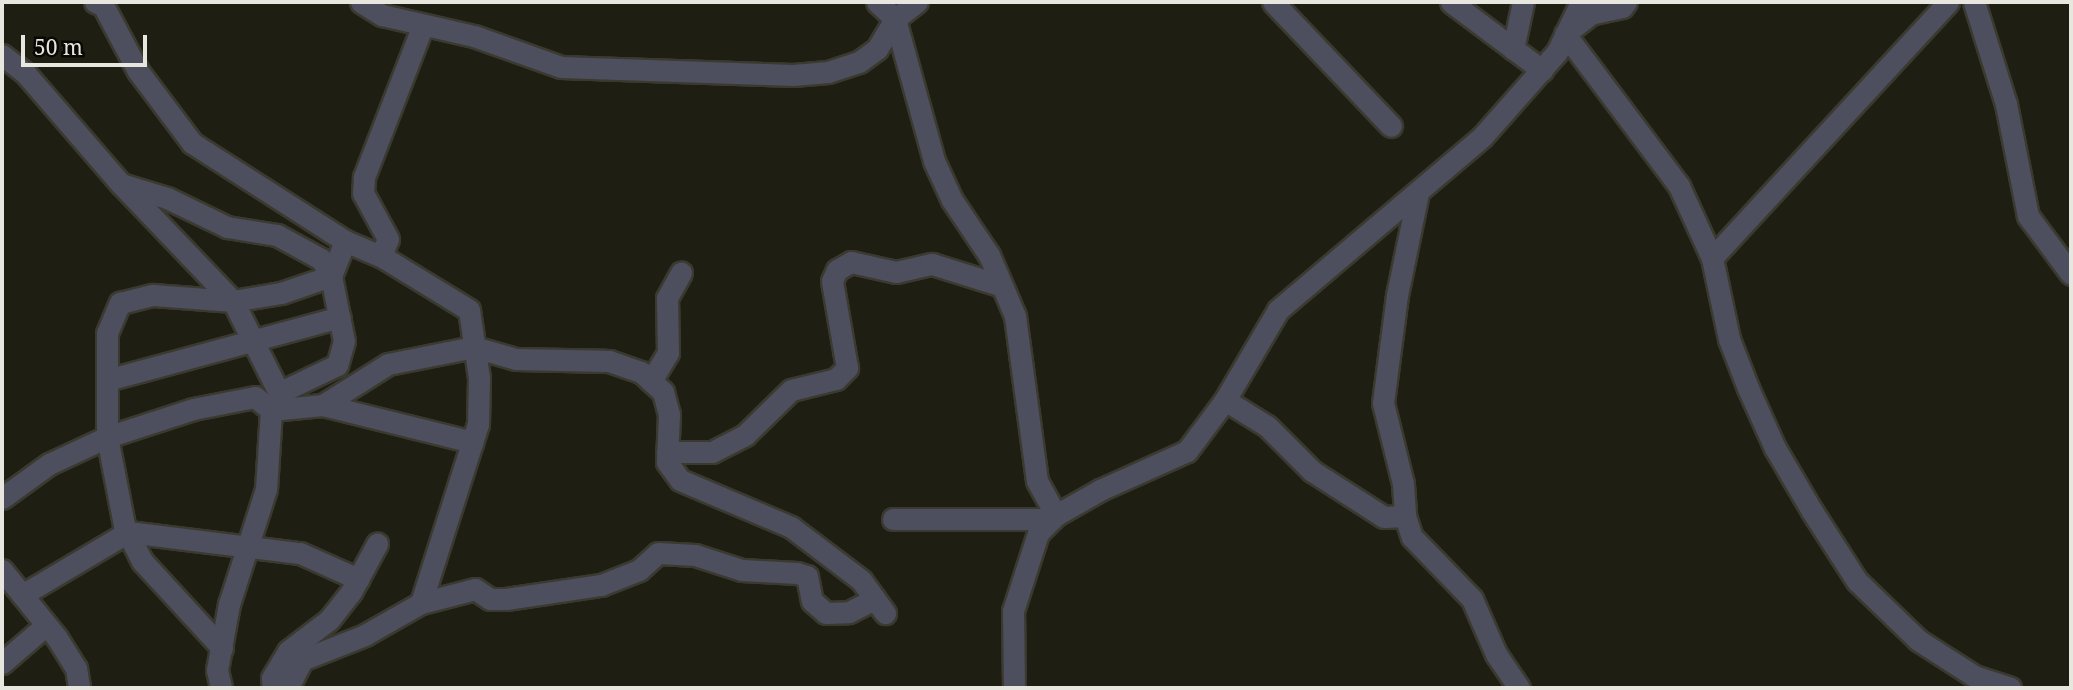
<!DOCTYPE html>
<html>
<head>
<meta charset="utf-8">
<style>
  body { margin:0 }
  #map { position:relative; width:2073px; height:690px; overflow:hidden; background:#1f1e13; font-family:"Noto Serif",serif }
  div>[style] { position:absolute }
  .roads { filter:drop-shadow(2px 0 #3b3a30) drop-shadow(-2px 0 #3b3a30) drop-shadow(0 2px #3b3a30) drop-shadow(0 -2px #3b3a30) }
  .minor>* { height:21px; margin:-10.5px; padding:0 10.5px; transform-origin:10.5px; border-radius:10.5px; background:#4d4f5e }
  span { translate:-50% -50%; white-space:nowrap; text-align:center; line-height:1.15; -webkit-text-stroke:5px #080804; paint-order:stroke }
  .frame { position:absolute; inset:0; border:4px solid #e7e6df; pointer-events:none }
  .scale { position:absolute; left:21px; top:35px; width:126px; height:32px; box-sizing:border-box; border:4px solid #e7e6df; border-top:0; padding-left:9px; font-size:21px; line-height:24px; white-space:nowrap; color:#e7e6df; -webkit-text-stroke:5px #080804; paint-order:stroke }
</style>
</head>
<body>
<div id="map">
  <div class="roads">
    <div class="minor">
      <div style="left:95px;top:2px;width:9px;rotate:21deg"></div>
      <div style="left:103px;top:5px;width:75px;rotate:62.1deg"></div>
      <div style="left:138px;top:71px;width:90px;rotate:53.1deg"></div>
      <div style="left:192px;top:143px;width:182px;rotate:32.6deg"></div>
      <div style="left:345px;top:241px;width:39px;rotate:23deg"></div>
      <div style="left:381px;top:256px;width:103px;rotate:31.5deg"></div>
      <div style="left:469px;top:310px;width:69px;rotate:81.6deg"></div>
      <div style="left:479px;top:378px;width:46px;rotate:91.2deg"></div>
      <div style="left:478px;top:424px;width:188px;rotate:107.7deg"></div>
      <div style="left:421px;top:603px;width:64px;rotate:150.3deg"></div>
      <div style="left:365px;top:635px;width:68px;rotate:158.4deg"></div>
      <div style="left:302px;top:660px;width:31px;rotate:117deg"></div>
      <div style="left:361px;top:2px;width:25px;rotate:32deg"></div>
      <div style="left:382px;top:15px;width:94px;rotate:12.9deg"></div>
      <div style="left:474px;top:36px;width:92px;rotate:19.6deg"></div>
      <div style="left:561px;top:67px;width:232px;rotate:2deg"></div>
      <div style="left:793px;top:75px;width:35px;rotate:-5deg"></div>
      <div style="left:828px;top:72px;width:33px;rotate:-18deg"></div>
      <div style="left:859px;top:62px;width:22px;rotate:-36deg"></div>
      <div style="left:877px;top:49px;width:35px;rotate:-59deg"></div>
      <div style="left:895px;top:19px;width:28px;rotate:-38deg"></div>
      <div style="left:877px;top:2px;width:25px;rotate:43deg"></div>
      <div style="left:895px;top:19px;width:147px;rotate:74.6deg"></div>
      <div style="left:934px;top:161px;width:43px;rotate:65.2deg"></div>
      <div style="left:952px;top:200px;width:66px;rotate:56.1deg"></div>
      <div style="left:989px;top:255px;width:66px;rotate:66.9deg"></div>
      <div style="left:1015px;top:316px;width:166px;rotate:82.4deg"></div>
      <div style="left:1037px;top:481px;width:39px;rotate:61deg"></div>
      <div style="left:1273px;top:2px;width:171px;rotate:46.4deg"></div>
      <div style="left:1451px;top:2px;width:114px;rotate:36.8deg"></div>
      <div style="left:1606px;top:2px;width:52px;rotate:142deg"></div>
      <div style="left:1565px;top:34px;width:190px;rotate:53.1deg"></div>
      <div style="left:1679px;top:186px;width:79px;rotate:65.4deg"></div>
      <div style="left:1712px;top:258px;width:83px;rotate:78.1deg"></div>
      <div style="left:1729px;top:339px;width:53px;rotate:68.8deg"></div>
      <div style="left:1748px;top:388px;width:66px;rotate:65.8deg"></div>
      <div style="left:1775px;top:448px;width:73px;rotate:59.6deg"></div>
      <div style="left:1812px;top:511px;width:83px;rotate:57.3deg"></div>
      <div style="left:1857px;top:581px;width:85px;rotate:44deg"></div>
      <div style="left:1918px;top:640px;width:67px;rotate:32.7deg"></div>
      <div style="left:1974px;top:676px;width:38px;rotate:18deg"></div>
      <div style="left:1974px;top:2px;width:107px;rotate:72.6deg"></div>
      <div style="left:2006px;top:104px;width:114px;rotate:78.9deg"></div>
      <div style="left:2028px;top:216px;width:72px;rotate:53.4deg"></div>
      <div style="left:1594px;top:13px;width:29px;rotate:-12deg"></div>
      <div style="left:1622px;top:7px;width:6px;rotate:-51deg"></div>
      <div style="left:1513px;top:49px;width:48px;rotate:-78deg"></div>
      <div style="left:2px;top:55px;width:31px;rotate:38deg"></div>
      <div style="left:26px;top:74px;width:145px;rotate:49.2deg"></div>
      <div style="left:121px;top:184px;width:48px;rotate:16.9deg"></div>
      <div style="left:167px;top:198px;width:67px;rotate:25.8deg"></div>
      <div style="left:227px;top:227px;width:51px;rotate:9.1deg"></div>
      <div style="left:277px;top:235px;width:50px;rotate:28.6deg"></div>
      <div style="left:321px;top:259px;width:20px;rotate:60deg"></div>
      <div style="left:331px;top:276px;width:66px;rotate:78.7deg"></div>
      <div style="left:344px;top:341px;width:25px;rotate:106deg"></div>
      <div style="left:337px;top:365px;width:55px;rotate:154.4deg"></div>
      <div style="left:287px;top:389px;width:26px;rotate:127deg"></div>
      <div style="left:271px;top:410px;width:52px;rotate:-5.5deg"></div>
      <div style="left:323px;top:405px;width:154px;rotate:13.9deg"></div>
      <div style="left:122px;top:185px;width:161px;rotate:46.3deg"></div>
      <div style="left:233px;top:301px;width:107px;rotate:63.4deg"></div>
      <div style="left:1418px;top:193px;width:104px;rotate:101.6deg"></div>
      <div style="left:1397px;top:295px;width:109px;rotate:97.4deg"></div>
      <div style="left:1383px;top:403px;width:83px;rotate:76.1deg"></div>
      <div style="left:1403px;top:484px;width:32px;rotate:86deg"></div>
      <div style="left:1405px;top:516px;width:22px;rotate:72deg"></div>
      <div style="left:1412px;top:537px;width:86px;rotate:45.9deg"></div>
      <div style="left:1472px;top:599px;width:60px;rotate:66.4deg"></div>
      <div style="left:1496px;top:654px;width:41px;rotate:55.9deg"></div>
      <div style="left:381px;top:256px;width:18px;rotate:-68deg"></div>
      <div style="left:388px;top:239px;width:52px;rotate:-118.5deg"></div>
      <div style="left:363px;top:193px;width:16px;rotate:-86deg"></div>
      <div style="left:364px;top:177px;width:163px;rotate:-68.8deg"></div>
      <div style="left:1712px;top:258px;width:348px;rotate:-47.3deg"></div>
      <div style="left:107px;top:380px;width:241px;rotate:-15.1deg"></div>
      <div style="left:651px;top:381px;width:33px;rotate:-59deg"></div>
      <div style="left:668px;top:353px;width:55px;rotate:-91deg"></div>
      <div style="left:667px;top:298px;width:29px;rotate:-61deg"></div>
      <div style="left:1225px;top:400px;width:49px;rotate:31.8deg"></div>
      <div style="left:1267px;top:426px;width:64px;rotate:45deg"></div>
      <div style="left:1312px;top:471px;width:85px;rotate:32.6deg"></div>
      <div style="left:1384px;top:517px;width:21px;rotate:-3deg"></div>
      <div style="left:323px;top:405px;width:77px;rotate:-32.2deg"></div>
      <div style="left:388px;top:364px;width:88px;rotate:-11.2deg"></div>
      <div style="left:474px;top:347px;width:44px;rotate:15.9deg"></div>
      <div style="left:516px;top:359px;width:93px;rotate:1.2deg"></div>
      <div style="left:609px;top:361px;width:34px;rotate:19deg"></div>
      <div style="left:641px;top:372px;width:30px;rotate:42deg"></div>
      <div style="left:663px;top:392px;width:23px;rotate:75deg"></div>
      <div style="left:669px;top:414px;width:48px;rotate:92.4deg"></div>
      <div style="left:667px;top:462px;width:22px;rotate:54deg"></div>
      <div style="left:680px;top:480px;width:121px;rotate:22.9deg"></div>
      <div style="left:791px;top:527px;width:88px;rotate:37.1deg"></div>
      <div style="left:861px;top:580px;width:41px;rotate:54deg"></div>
      <div style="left:667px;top:452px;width:45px"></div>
      <div style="left:712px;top:452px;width:37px;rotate:-27deg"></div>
      <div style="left:745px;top:435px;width:64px;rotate:-44.4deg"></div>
      <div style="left:791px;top:390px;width:46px;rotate:-13.7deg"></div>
      <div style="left:836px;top:379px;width:16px;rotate:-45deg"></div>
      <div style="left:847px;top:368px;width:88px;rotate:-99.8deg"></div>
      <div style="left:832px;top:281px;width:12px;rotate:-66deg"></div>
      <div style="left:837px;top:270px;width:16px;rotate:-30deg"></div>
      <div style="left:851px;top:262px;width:46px;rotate:12.5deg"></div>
      <div style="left:896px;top:272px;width:37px;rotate:-13deg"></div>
      <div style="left:932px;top:264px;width:73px;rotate:17.4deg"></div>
      <div style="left:2px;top:498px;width:58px;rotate:-35.9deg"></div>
      <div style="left:49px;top:464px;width:64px;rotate:-25deg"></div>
      <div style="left:107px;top:437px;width:90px;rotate:-18deg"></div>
      <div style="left:193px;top:409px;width:63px;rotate:-11deg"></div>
      <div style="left:255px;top:397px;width:21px;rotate:39deg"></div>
      <div style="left:271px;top:410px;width:79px;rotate:93.6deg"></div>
      <div style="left:266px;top:489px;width:121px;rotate:107.8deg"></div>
      <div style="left:229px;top:604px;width:67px;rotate:100.3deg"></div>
      <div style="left:217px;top:670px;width:18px;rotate:77deg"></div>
      <div style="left:893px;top:519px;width:159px"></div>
      <div style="left:2px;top:570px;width:87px;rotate:51deg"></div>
      <div style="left:57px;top:638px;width:36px;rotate:58deg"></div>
      <div style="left:76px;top:668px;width:20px;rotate:81deg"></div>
      <div style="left:22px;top:595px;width:123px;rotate:-30.7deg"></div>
      <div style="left:128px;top:532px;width:173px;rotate:7deg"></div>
      <div style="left:300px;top:553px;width:64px;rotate:24.1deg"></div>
      <div style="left:421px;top:603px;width:56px;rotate:-14.5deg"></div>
      <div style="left:475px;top:589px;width:18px;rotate:34deg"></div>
      <div style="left:490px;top:599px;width:16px"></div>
      <div style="left:506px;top:599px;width:96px;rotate:-8.4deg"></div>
      <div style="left:601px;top:585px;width:41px;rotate:-21.5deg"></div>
      <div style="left:639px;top:570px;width:25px;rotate:-42deg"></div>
      <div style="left:658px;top:553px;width:37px;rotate:3deg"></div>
      <div style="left:695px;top:555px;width:49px;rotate:17.7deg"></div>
      <div style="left:742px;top:570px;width:55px;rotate:3.1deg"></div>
      <div style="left:797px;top:573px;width:10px;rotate:17deg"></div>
      <div style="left:807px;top:576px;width:25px;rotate:79deg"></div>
      <div style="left:812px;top:601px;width:18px;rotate:41deg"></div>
      <div style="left:826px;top:613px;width:23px;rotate:-2deg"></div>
      <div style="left:849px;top:612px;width:29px;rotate:-27deg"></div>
      <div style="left:222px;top:648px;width:118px;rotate:-132.6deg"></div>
      <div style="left:142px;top:561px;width:40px;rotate:-116.6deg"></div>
      <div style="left:124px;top:525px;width:90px;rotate:-100.9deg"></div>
      <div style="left:107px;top:437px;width:104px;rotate:-90deg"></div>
      <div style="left:107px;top:333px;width:33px;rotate:-67deg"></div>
      <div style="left:120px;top:303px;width:34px;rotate:-14deg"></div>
      <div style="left:153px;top:295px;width:80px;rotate:4.3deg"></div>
      <div style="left:233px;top:301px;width:49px;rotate:-9.5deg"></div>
      <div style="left:281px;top:293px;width:53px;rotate:-18.8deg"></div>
      <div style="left:331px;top:276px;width:38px;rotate:-68deg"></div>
      <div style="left:2px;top:663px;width:58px;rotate:-40.8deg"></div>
      <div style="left:273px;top:688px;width:10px;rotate:-96deg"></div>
      <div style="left:272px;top:678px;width:31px;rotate:-59deg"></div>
      <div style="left:288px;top:651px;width:51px;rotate:-37.1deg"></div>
      <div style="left:329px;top:620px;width:36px;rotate:-52deg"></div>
      <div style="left:351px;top:592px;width:55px;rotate:-61.6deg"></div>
      <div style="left:1014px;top:688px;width:77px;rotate:-90.7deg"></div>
      <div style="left:1013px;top:611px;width:82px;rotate:-72.2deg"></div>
      <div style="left:1038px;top:533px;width:25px;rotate:-45deg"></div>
      <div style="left:1056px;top:515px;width:51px;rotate:-29.6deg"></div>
      <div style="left:1100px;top:490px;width:95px;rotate:-24.1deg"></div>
      <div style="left:1187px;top:451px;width:64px;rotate:-53.3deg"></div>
      <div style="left:1225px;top:400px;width:104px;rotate:-59.5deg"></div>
      <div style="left:1278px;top:310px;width:267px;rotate:-40.3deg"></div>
      <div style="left:1482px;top:137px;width:113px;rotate:-48.6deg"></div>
      <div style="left:1557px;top:52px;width:55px;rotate:-64.4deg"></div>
    </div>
  </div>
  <div class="frame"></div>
  <div class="scale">50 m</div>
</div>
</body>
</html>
